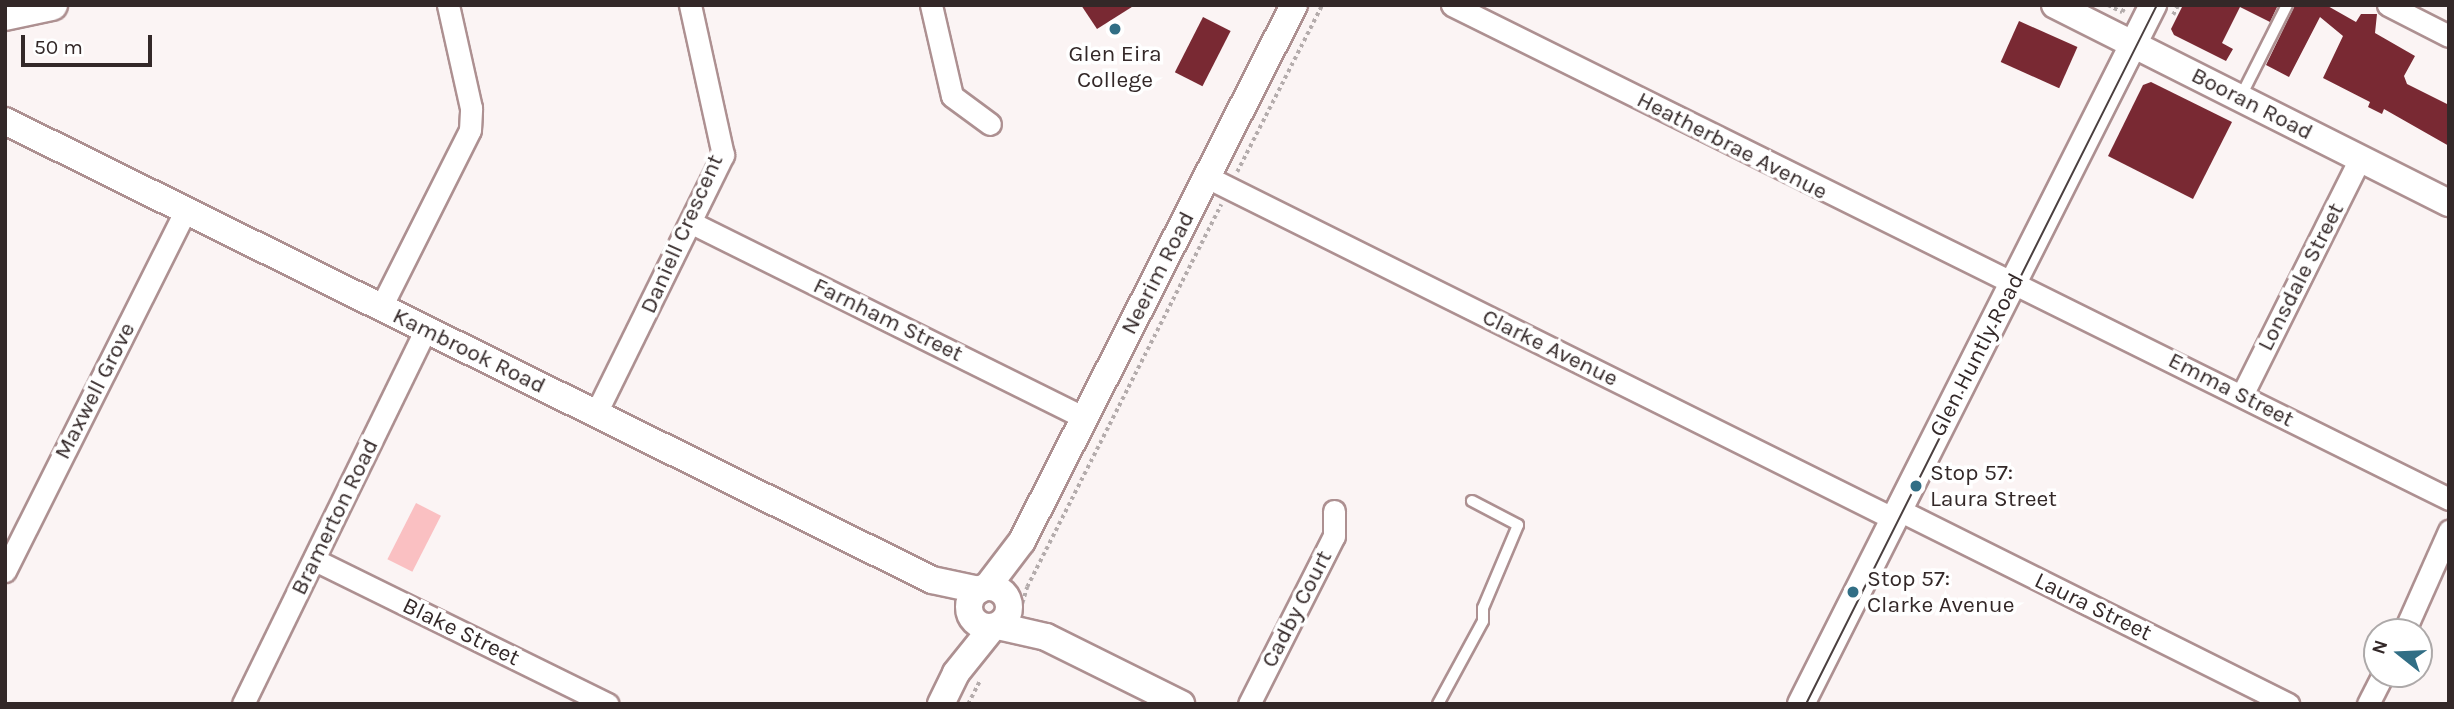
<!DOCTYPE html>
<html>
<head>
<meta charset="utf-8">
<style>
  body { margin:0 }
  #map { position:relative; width:2454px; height:709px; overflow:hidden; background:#fbf4f4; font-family:Karla,sans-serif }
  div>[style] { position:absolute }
  .green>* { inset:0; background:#fac0c2; transform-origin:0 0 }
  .building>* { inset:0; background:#792933; transform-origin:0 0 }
  .path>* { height:3.5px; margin-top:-1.75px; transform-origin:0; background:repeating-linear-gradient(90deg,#b4acac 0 3.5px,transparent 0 7px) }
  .roads { filter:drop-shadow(2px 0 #ad9091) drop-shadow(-2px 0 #ad9091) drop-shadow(0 2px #ad9091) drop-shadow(0 -2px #ad9091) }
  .service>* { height:10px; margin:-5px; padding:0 5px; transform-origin:5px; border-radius:5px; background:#fff }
  .minor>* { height:21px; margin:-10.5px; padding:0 10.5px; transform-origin:10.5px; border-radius:10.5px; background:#fff }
  .tertiary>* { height:26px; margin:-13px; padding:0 13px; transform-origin:13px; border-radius:13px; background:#fff }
  .tertiary>.ring { margin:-13px; padding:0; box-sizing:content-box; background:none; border:26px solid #fff; border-radius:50% }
  .secondary>* { height:30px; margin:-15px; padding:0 15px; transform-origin:15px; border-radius:15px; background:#fff }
  .tram>* { height:2px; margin:-1px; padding:0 1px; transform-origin:1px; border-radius:1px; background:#4b4040 }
  .dots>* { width:19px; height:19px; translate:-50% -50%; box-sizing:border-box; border:4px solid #fff; border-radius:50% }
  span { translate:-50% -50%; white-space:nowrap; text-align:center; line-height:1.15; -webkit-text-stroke:7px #fff; paint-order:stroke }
  .poi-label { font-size:23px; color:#332828 }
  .left { translate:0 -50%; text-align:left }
  .street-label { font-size:23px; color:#332828 }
  .frame { position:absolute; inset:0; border:7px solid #332828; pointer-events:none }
  .north { position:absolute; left:2363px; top:618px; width:70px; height:70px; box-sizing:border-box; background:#fff; border:2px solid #ada9a9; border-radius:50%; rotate:288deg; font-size:19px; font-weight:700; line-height:28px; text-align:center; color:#332828 }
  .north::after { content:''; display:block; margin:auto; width:24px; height:32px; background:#316e85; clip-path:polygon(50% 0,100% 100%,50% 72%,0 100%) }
  .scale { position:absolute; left:21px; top:35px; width:131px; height:32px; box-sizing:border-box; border:4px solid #332828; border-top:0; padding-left:9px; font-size:21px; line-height:24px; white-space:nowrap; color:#332828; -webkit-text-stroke:5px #fff; paint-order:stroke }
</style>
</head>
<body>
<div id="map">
  <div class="green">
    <div style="left:416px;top:503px;width:28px;height:63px;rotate:27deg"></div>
  </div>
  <div class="building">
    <div style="clip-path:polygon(1081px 5px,1135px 5px,1097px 29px)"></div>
    <div style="clip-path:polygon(2183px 5px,2278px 5px,2270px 22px,2240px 7px,2222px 43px,2233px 49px,2226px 61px,2174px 35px,2171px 29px)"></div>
    <div style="clip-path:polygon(2295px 5px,2326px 5px,2356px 22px,2361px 14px,2377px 14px,2375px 33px,2415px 56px,2404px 76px,2407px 84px,2449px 105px,2449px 146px,2384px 109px,2382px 114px,2368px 107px,2370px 102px,2323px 78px,2343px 36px,2320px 17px,2289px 77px,2266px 65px)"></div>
    <div style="left:1203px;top:17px;width:31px;height:62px;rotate:27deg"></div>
    <div style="left:2019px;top:21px;width:64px;height:45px;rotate:24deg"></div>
    <div style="clip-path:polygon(2151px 82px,2232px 122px,2193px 199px,2108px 156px,2143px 85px)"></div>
  </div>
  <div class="path">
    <div style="left:2108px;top:5px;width:16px;rotate:27deg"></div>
    <div style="left:2122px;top:12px;width:8px;rotate:-60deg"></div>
    <div style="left:2173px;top:15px;width:11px;rotate:-63deg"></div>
    <div style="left:1237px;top:172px;width:187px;rotate:-63deg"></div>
    <div style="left:1020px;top:610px;width:24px;rotate:-73deg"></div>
    <div style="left:1027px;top:587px;width:429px;rotate:-63.1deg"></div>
    <div style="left:968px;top:704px;width:27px;rotate:-63deg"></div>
  </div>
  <div class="roads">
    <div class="service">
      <div style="left:2240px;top:98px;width:104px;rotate:-63.2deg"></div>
      <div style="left:1438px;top:704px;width:94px;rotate:-61.5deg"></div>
      <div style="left:1483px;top:621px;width:13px;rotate:-90deg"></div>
      <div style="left:1483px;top:608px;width:90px;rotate:-67.1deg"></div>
      <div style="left:1518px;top:525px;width:52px;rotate:-152.4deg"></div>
    </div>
    <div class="minor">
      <div style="left:931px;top:5px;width:93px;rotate:77deg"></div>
      <div style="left:952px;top:96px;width:47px;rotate:36.4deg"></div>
      <div style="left:1452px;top:5px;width:1113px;rotate:26.36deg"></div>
      <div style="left:2388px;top:5px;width:68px;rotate:26.9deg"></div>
      <div style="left:1207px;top:177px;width:767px;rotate:26.46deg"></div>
      <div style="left:692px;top:223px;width:439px;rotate:26.4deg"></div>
      <div style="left:381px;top:307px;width:198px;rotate:-63.3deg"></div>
      <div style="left:470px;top:130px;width:22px;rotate:-87deg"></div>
      <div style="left:471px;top:108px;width:106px;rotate:-102.6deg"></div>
      <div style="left:2242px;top:395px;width:265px;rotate:-63.5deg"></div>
      <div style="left:596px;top:413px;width:288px;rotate:-63.8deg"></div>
      <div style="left:723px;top:155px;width:154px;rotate:-102.4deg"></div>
      <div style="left:1899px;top:510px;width:435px;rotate:26.5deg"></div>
      <div style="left:315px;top:560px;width:326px;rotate:26.2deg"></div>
      <div style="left:5px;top:571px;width:404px;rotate:-63.4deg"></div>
      <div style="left:2404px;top:632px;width:111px;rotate:-66deg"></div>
      <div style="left:243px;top:704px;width:417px;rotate:-64deg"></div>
      <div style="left:1249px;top:704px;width:188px;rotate:-63.2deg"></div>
      <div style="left:1334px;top:536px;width:25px;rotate:-90deg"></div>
      <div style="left:2368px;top:704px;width:34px;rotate:-63deg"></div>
    </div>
    <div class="tertiary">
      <div style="left:2055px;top:5px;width:441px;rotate:26.7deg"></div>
      <div style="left:5px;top:121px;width:1034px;rotate:26.34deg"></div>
      <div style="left:932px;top:580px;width:48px;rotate:12deg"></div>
      <div class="ring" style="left:969px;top:587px;width:14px;height:14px"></div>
      <div style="left:987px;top:587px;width:58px;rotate:-52.7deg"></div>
      <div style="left:1022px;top:541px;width:601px;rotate:-63.09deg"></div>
      <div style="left:998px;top:626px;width:49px;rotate:12.9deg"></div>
      <div style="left:1046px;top:637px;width:151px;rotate:26.4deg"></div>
      <div style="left:941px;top:704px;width:34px;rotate:-64deg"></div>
      <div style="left:956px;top:673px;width:59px;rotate:-51.2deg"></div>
      <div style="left:1801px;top:704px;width:783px;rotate:-63.27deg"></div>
    </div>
    <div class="secondary">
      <div style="left:5px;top:15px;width:48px;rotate:-12deg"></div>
    </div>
  </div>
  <div class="tram">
    <div style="left:1806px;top:704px;width:782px;rotate:-63.34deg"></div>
  </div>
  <div class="dots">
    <div style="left:1115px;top:29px;background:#316e85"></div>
    <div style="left:1916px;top:486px;background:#316e85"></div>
    <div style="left:1853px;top:592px;background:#316e85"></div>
  </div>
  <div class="poi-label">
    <span style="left:1115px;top:67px">Glen Eira<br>College</span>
    <span class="left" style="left:1930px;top:486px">Stop 57:<br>Laura Street</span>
    <span class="left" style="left:1867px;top:592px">Stop 57:<br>Clarke Avenue</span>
  </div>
  <div class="street-label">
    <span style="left:2252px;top:104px;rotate:27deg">Booran Road</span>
    <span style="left:1732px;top:146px;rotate:27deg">Heatherbrae Avenue</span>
    <span style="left:682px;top:234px;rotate:-66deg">Daniell Crescent</span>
    <span style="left:1158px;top:273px;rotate:-63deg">Neerim Road</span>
    <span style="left:2301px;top:277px;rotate:-63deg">Lonsdale Street</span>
    <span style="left:888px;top:320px;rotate:26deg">Farnham Street</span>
    <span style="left:1550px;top:348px;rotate:26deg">Clarke Avenue</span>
    <span style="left:469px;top:351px;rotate:26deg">Kambrook Road</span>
    <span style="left:1977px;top:355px;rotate:-63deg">Glen Huntly Road</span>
    <span style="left:2231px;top:390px;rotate:27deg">Emma Street</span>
    <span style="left:95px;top:391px;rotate:-63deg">Maxwell Grove</span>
    <span style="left:335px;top:517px;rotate:-64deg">Bramerton Road</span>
    <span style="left:2093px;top:607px;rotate:26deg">Laura Street</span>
    <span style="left:1297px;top:609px;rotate:-63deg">Cadby Court</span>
    <span style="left:461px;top:632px;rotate:26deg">Blake Street</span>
  </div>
  <div class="frame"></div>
  <div class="north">N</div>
  <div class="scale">50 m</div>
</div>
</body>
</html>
